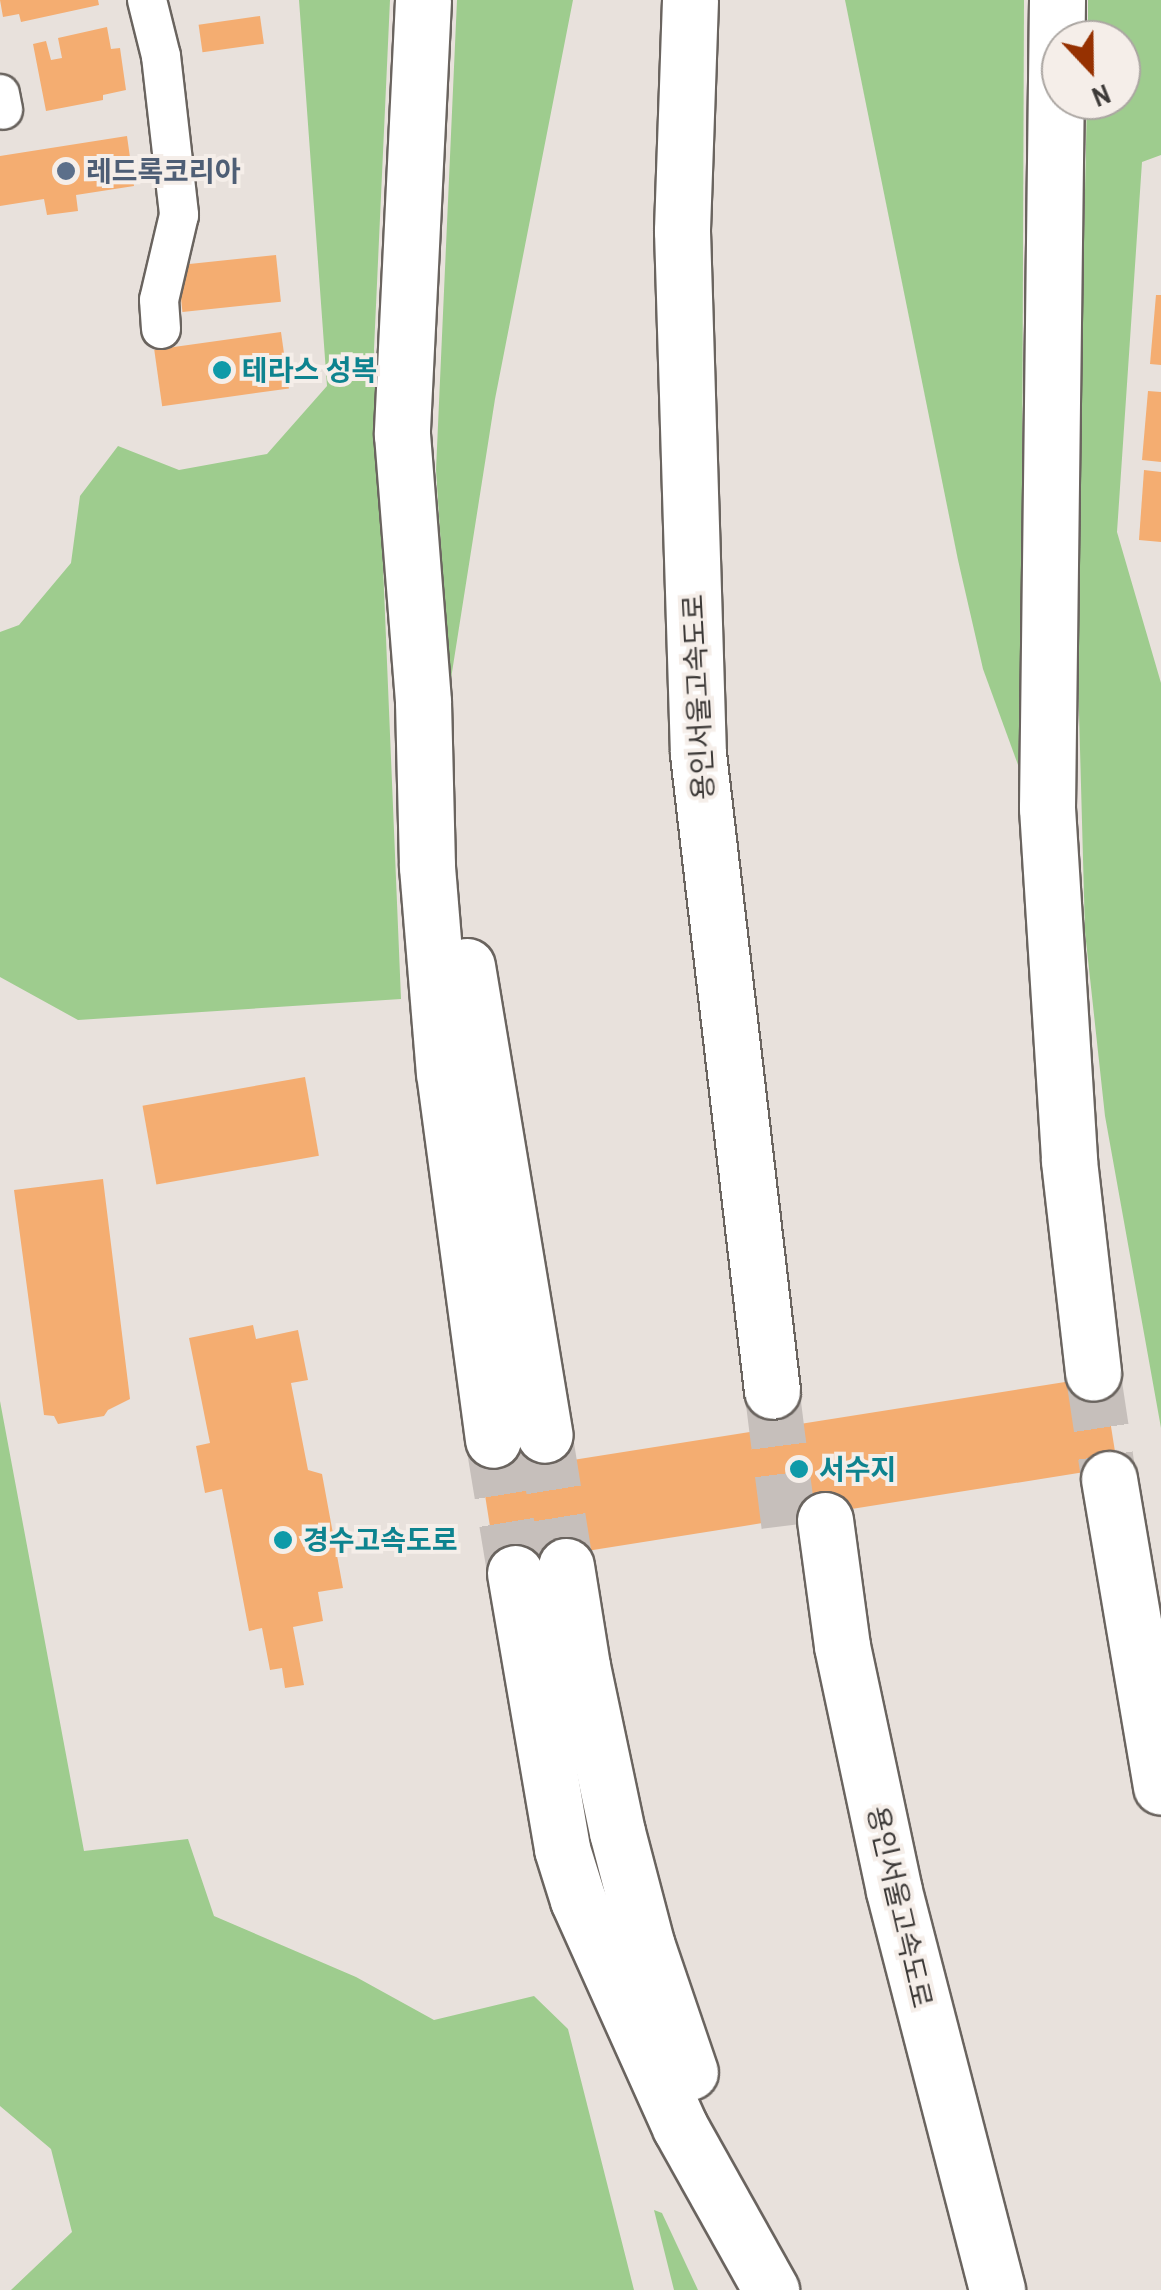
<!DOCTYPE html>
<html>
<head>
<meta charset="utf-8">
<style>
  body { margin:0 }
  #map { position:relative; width:1161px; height:2290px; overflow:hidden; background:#e8e1dc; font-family:"Archivo Narrow","Noto Sans KR",sans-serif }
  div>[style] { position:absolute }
  .green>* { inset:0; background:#9ecc8e }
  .building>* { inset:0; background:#f4ad71; transform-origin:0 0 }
  .motorway-tunnel>* { height:55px; margin-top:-27.5px; transform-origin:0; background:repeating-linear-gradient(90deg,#c6bfbb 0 55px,transparent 0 83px) }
  .roads { filter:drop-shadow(2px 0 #6a645f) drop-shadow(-2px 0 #6a645f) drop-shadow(0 2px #6a645f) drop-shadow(0 -2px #6a645f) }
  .minor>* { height:38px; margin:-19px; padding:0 19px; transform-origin:19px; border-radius:19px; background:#fff }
  .motorway>* { height:55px; margin:-27.5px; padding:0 27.5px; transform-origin:27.5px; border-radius:27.5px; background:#fff }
  .dots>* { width:28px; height:28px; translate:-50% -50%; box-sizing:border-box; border:5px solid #f5eee9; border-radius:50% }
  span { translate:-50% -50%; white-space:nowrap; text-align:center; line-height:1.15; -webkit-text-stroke:8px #f5eee9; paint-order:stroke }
  .service-label { font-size:28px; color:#4e5e75; font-weight:700 }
  .left { translate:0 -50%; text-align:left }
  .culture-label { font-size:28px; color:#0d838f; font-weight:700 }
  .street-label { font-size:28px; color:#3c3937 }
  .north { position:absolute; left:1041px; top:20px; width:100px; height:100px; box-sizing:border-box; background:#f5eee9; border:2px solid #aba6a2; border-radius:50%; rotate:158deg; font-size:28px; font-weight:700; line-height:40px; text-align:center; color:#3c3937 }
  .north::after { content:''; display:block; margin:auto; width:35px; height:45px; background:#963101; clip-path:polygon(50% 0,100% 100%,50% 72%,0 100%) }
</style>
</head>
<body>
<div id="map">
  <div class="green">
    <div style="clip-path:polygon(299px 0,390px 0,374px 349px,401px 999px,78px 1020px,0 977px,0 632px,19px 625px,71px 563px,80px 496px,118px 446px,179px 470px,267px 454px,327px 386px)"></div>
    <div style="clip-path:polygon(457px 0,573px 0,495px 399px,450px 685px,436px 470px)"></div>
    <div style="clip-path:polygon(845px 0,1024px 0,1021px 773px,983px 669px,958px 560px)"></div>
    <div style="clip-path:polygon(1088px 0,1161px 0,1161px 155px,1142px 162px,1117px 532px,1161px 683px,1161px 1428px,1105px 1116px,1085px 932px,1076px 602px,1087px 100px,1121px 100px,1121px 40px,1088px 40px)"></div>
    <div style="clip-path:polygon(0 1401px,84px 1851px,188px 1839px,214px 1916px,356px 1977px,434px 2020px,534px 1996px,568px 2029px,634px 2290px,11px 2290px,72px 2232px,51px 2149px,0 2106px)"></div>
    <div style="clip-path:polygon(654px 2210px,662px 2213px,698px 2290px,674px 2290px)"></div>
  </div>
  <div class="building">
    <div style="clip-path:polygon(0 0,98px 0,99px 5px,21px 22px,19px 14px,3px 17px)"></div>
    <div style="left:260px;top:16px;width:28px;height:62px;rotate:82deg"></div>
    <div style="clip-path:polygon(107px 27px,111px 49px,120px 48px,126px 90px,103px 95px,103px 100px,46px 111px,33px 44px,46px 41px,51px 60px,62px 58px,58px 38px)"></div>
    <div style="clip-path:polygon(127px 136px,134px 186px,76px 195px,78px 211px,47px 215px,44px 199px,0 206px,0 156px)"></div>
    <div style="left:276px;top:255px;width:47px;height:99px;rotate:84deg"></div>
    <div style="clip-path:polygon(1156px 295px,1161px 295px,1161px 365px,1150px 364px)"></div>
    <div style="left:281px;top:332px;width:57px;height:128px;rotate:82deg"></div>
    <div style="clip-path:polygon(1148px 391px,1161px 392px,1161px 462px,1142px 460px)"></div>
    <div style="clip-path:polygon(1144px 470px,1161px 472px,1161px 542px,1139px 540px)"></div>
    <div style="left:305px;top:1077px;width:80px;height:165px;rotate:80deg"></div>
    <div style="clip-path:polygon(103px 1179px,130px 1399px,108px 1410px,104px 1416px,58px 1424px,54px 1416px,44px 1415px,14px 1190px)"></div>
    <div style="clip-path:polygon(253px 1325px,256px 1339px,298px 1330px,308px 1380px,291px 1383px,308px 1470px,322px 1474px,343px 1588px,318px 1592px,323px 1621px,293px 1627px,304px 1685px,285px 1688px,282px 1668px,270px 1670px,262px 1628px,249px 1631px,222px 1489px,205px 1493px,196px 1446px,210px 1443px,189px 1338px)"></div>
    <div style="left:1103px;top:1376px;width:92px;height:629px;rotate:81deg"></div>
  </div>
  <div class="motorway-tunnel">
    <div style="left:1093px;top:1373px;width:107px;rotate:81.4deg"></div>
    <div style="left:772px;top:1391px;width:135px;rotate:82.8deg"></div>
    <div style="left:545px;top:1435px;width:133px;rotate:80.9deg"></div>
    <div style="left:493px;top:1440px;width:135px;rotate:80.6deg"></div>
  </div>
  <div class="roads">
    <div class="minor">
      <div style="left:147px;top:0;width:58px;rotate:76deg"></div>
      <div style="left:161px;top:56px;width:160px;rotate:83.5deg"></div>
      <div style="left:179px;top:215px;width:87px;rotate:103.2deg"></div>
      <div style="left:159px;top:300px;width:29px;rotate:86deg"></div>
      <div style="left:0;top:94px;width:16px;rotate:79deg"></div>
    </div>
    <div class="motorway">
      <div style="left:423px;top:0;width:435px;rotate:92.8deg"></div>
      <div style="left:402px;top:434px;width:269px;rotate:85.5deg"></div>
      <div style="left:423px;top:702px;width:165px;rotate:88.6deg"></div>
      <div style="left:427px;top:867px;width:206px;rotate:85.3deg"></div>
      <div style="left:444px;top:1072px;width:371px;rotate:82.4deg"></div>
      <div style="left:690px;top:0;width:231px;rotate:92deg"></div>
      <div style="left:682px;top:231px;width:523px;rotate:88.25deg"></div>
      <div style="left:698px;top:754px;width:641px;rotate:83.37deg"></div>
      <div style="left:1057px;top:0;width:808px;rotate:90.71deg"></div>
      <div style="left:1047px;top:808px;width:354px;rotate:86.4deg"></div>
      <div style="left:1069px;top:1161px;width:213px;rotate:83.5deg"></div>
      <div style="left:467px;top:966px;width:475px;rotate:80.6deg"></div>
      <div style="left:1109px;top:1479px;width:312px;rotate:80.4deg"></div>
      <div style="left:825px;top:1520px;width:127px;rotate:82.3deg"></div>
      <div style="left:842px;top:1646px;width:250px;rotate:78deg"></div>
      <div style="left:894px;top:1891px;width:412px;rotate:75.5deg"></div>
      <div style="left:566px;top:1566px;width:101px;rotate:80.9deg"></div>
      <div style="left:582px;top:1666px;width:170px;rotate:78.1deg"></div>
      <div style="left:617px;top:1832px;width:118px;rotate:75.3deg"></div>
      <div style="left:647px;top:1946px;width:133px;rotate:71.2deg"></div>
      <div style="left:515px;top:1573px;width:280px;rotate:80.3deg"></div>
      <div style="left:562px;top:1849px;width:53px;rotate:72.6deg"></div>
      <div style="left:578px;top:1900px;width:249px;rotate:65.8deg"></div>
      <div style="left:680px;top:2127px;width:187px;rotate:60.8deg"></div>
    </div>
  </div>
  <div class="dots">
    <div style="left:66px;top:171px;background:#5c6f8a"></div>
    <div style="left:222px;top:370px;background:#0f9aa8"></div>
    <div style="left:799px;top:1469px;background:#0f9aa8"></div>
    <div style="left:283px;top:1540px;background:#0f9aa8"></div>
  </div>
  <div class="service-label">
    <span class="left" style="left:86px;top:171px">레드록코리아</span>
  </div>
  <div class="culture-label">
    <span class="left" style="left:242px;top:370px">테라스 성복</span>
    <span class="left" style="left:819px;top:1469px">서수지</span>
    <span class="left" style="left:303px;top:1540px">경수고속도로</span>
  </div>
  <div class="street-label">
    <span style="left:698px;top:697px;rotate:-93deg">용인서울고속도로</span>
    <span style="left:900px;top:1907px;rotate:77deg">용인서울고속도로</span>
  </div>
  <div class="north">N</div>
</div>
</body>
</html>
